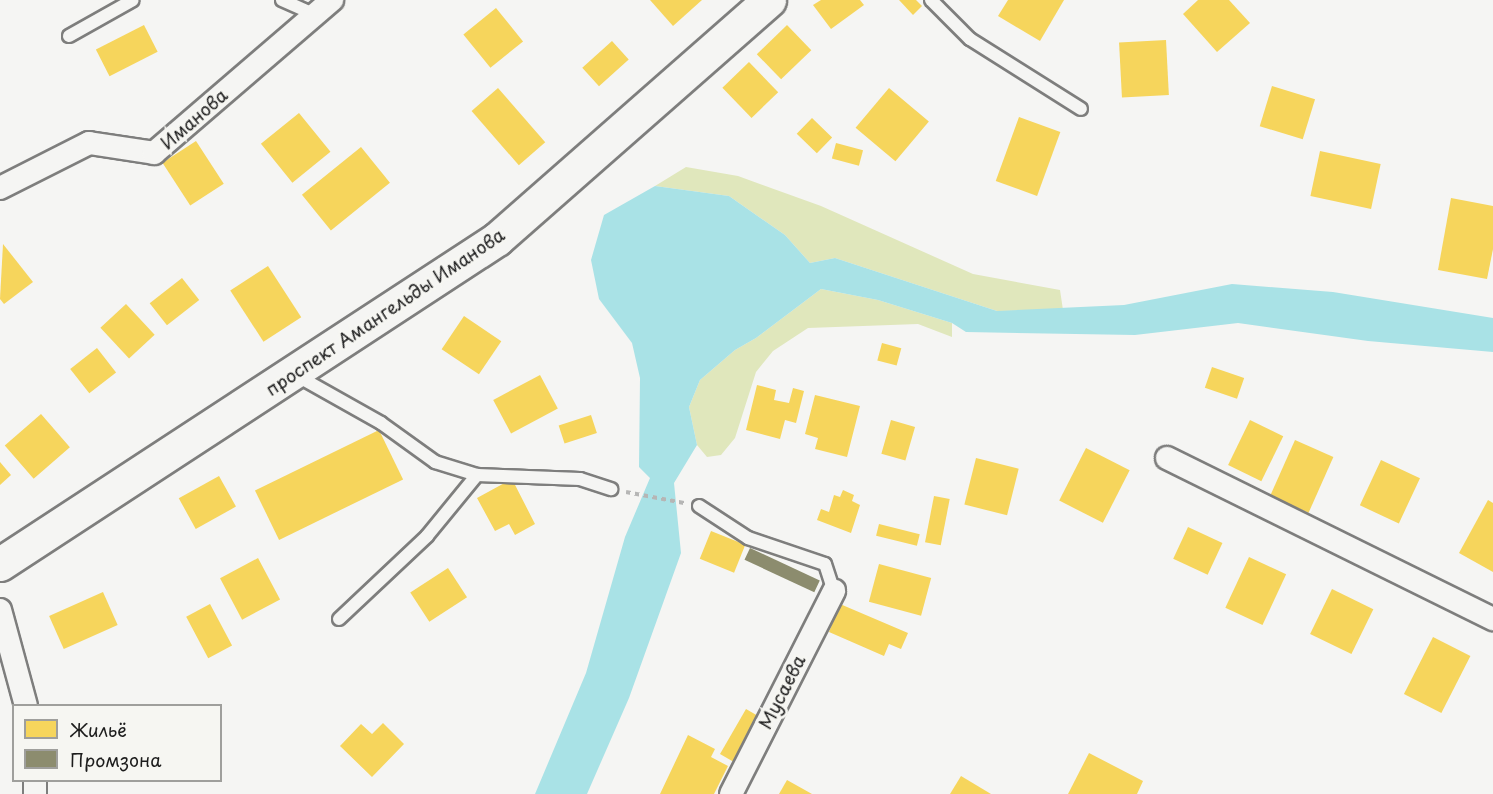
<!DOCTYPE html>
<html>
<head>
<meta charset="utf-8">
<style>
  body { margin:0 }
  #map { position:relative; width:1493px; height:794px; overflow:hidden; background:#f5f5f3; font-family:"Playpen Sans",sans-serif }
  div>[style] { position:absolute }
  .green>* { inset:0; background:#e0e7bc }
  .water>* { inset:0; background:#a9e2e6 }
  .homes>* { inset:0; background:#f6d55c; transform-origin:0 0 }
  .industry>* { inset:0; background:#8c8c6e; transform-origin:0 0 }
  .path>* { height:4px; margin-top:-2px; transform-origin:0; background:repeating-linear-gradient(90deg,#b6b6b5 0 4.5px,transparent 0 9px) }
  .roads { filter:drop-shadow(2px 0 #7e7e7d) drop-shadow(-2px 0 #7e7e7d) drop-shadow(0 2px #7e7e7d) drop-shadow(0 -2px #7e7e7d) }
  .lane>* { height:12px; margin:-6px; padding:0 6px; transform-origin:6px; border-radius:6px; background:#f5f5f3 }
  .street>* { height:22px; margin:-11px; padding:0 11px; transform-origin:11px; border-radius:11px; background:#f5f5f3 }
  .secondary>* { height:33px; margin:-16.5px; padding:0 16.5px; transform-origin:16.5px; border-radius:16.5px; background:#f5f5f3 }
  span { translate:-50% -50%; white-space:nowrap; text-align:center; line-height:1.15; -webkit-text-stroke:6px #f6f6f2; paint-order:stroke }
  .street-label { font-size:18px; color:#1c1c1c }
  .legend { position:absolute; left:12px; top:704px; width:210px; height:78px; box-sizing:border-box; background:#f6f6f2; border:2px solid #9f9f9c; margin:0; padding:8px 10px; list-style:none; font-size:18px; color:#1c1c1c }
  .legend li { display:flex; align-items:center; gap:12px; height:30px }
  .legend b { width:30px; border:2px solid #9f9f9c }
</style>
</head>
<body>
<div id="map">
  <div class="green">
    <div style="clip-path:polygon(686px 167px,738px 176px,821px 206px,973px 274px,1060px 290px,1063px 310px,997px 311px,835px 258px,810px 263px,785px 235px,729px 196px,655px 186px)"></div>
    <div style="clip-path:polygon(821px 289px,878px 300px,952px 323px,952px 337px,918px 324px,808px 328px,773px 351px,756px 372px,735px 438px,721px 455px,707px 457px,697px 445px,689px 407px,700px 380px,735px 350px,756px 338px)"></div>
  </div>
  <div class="water">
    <div style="clip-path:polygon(655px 186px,729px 196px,785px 235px,810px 263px,835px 258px,997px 311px,1124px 305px,1232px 284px,1333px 292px,1493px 318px,1493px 352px,1368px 341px,1238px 323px,1135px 335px,966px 332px,952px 323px,878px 300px,821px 289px,756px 338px,735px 350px,700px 380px,689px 407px,697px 445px,674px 483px,681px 553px,629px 698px,587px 794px,535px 794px,586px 673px,625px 537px,650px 478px,639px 467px,640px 378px,632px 343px,599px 299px,591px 260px,604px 215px)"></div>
  </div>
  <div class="homes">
    <div style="clip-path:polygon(650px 0,702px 0,673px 26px)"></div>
    <div style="clip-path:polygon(821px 0,860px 0,864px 5px,831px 29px,813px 5px)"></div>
    <div style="clip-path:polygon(899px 0,916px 0,922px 6px,913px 15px)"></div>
    <div style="clip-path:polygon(1008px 0,1064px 0,1040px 41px,998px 16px)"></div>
    <div style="clip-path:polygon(1198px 0,1229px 0,1250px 23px,1217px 52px,1183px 14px)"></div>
    <div style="left:496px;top:8px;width:43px;height:42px;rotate:51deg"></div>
    <div style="left:144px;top:25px;width:30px;height:54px;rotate:63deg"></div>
    <div style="left:787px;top:25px;width:35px;height:42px;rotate:46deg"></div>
    <div style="left:1166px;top:40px;width:55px;height:47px;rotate:87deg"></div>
    <div style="left:612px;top:41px;width:25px;height:40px;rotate:48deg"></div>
    <div style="left:749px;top:62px;width:42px;height:37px;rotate:46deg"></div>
    <div style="left:1272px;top:86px;width:45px;height:42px;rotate:17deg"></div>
    <div style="left:498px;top:88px;width:72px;height:35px;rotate:49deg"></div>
    <div style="left:889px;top:88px;width:52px;height:52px;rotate:40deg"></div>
    <div style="left:299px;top:113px;width:50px;height:49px;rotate:51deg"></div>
    <div style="left:1019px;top:117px;width:44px;height:68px;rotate:20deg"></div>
    <div style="left:812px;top:118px;width:28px;height:22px;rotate:44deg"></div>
    <div style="left:196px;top:141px;width:51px;height:40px;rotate:57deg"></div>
    <div style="left:836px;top:143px;width:28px;height:16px;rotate:15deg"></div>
    <div style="left:361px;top:147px;width:46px;height:76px;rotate:51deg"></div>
    <div style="left:1320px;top:151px;width:62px;height:46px;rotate:12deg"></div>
    <div style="clip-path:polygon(1451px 198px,1493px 206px,1493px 249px,1487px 279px,1438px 270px)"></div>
    <div style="clip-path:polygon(3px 244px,33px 282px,4px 304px,0 299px)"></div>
    <div style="left:268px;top:266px;width:61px;height:45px;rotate:57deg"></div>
    <div style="left:182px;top:278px;width:28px;height:41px;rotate:52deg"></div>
    <div style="left:126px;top:304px;width:42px;height:35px;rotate:47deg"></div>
    <div style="left:464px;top:316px;width:45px;height:40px;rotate:34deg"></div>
    <div style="left:882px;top:343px;width:20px;height:18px;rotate:15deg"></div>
    <div style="left:97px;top:348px;width:31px;height:34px;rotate:52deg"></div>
    <div style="left:1212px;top:367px;width:34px;height:22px;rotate:19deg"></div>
    <div style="left:540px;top:375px;width:38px;height:53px;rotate:62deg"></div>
    <div style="clip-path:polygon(757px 385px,776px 390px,774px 400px,789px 403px,793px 388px,804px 391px,796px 423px,785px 420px,780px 439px,746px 430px)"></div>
    <div style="clip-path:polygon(815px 395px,860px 406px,847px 457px,815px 449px,818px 438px,805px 434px)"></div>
    <div style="left:41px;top:414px;width:44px;height:48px;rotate:49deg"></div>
    <div style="left:591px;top:415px;width:19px;height:34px;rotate:72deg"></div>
    <div style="left:891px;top:420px;width:25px;height:35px;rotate:16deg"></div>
    <div style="left:1250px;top:420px;width:37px;height:50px;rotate:26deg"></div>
    <div style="left:379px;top:430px;width:55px;height:138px;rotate:64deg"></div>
    <div style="left:1295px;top:440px;width:42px;height:61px;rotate:24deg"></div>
    <div style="left:1086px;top:448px;width:49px;height:59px;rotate:27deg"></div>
    <div style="left:976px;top:458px;width:44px;height:48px;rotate:14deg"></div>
    <div style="left:1381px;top:460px;width:43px;height:50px;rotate:25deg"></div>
    <div style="clip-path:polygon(0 462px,11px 475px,0 485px)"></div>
    <div style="left:219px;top:476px;width:35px;height:46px;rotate:61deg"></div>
    <div style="clip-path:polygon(512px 479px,535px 524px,515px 535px,509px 524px,495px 531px,477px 498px)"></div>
    <div style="clip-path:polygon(843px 490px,854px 495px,852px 501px,860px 505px,851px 533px,817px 520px,821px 509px,829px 512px,834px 495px,840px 497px)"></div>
    <div style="left:934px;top:496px;width:16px;height:47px;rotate:11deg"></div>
    <div style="clip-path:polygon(1488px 500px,1493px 503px,1493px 572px,1459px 553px)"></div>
    <div style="left:879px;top:524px;width:42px;height:12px;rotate:14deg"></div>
    <div style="left:1188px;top:527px;width:38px;height:35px;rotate:25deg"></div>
    <div style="left:711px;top:531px;width:37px;height:30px;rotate:22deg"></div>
    <div style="left:1249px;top:557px;width:41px;height:56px;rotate:25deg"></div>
    <div style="left:258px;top:558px;width:47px;height:43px;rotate:62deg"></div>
    <div style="left:879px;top:564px;width:54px;height:39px;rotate:15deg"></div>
    <div style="left:448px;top:568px;width:35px;height:45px;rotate:57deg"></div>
    <div style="left:1332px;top:589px;width:46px;height:50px;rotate:26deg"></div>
    <div style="left:103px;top:592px;width:36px;height:59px;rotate:66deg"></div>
    <div style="left:210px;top:604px;width:47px;height:27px;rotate:62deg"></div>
    <div style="clip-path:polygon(840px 604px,908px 633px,901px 649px,889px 644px,884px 656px,829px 632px)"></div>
    <div style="left:1433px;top:637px;width:42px;height:64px;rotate:27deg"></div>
    <div style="left:746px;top:709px;width:16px;height:52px;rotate:30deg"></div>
    <div style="clip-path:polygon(383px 723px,404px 744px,372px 777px,340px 746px,361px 724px,372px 734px)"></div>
    <div style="clip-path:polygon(688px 735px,715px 749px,711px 757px,728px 766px,714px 794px,660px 794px)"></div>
    <div style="clip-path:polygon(1089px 753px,1143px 781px,1137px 794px,1068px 794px)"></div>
    <div style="clip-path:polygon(961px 776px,991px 794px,950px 794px)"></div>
    <div style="clip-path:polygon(787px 780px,812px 794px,779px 794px)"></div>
  </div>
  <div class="industry">
    <div style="left:750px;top:548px;width:77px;height:13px;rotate:25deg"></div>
  </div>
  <div class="path">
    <div style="left:626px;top:492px;width:59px;rotate:10.7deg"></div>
  </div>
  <div class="roads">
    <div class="lane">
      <div style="left:282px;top:0;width:36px;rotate:24deg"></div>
      <div style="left:931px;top:0;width:55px;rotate:45deg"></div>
      <div style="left:970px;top:39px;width:131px;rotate:32.2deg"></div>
      <div style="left:69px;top:36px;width:73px;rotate:-29.4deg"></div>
      <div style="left:294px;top:374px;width:100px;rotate:29.4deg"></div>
      <div style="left:381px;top:423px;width:67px;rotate:35.8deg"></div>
      <div style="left:435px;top:462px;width:44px;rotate:17.2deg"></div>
      <div style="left:477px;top:475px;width:103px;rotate:2.2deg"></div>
      <div style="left:580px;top:479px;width:33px;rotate:18deg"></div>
      <div style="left:699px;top:506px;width:59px;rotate:33.1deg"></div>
      <div style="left:748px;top:538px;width:81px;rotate:18.7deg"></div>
      <div style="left:825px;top:564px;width:28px;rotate:72deg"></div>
      <div style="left:339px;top:619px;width:121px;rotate:-43.3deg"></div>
      <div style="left:427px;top:536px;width:79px;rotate:-50.7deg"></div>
    </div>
    <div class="street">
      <div style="left:0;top:188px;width:100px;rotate:-26.8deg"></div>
      <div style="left:89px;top:143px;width:66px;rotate:8.7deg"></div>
      <div style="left:154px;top:153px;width:235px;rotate:-40.7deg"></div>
      <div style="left:1167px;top:458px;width:364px;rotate:26.3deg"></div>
      <div style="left:0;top:610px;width:99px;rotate:74.8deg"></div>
      <div style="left:35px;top:780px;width:14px;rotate:90deg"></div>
      <div style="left:731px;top:794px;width:228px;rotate:-63.1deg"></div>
    </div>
    <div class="secondary">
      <div style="left:0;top:564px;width:594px;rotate:-33.18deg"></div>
      <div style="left:497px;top:239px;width:362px;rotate:-41.3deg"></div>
    </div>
  </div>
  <div class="street-label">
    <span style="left:194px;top:119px;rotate:-41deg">Иманова</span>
    <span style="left:385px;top:312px;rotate:-34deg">проспект Амангельды Иманова</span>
    <span style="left:782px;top:692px;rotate:-63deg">Мусаева</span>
  </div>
  <ul class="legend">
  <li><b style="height:16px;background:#f6d55c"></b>Жильё</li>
  <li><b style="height:16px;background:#8c8c6e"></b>Промзона</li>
  </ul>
</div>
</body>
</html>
